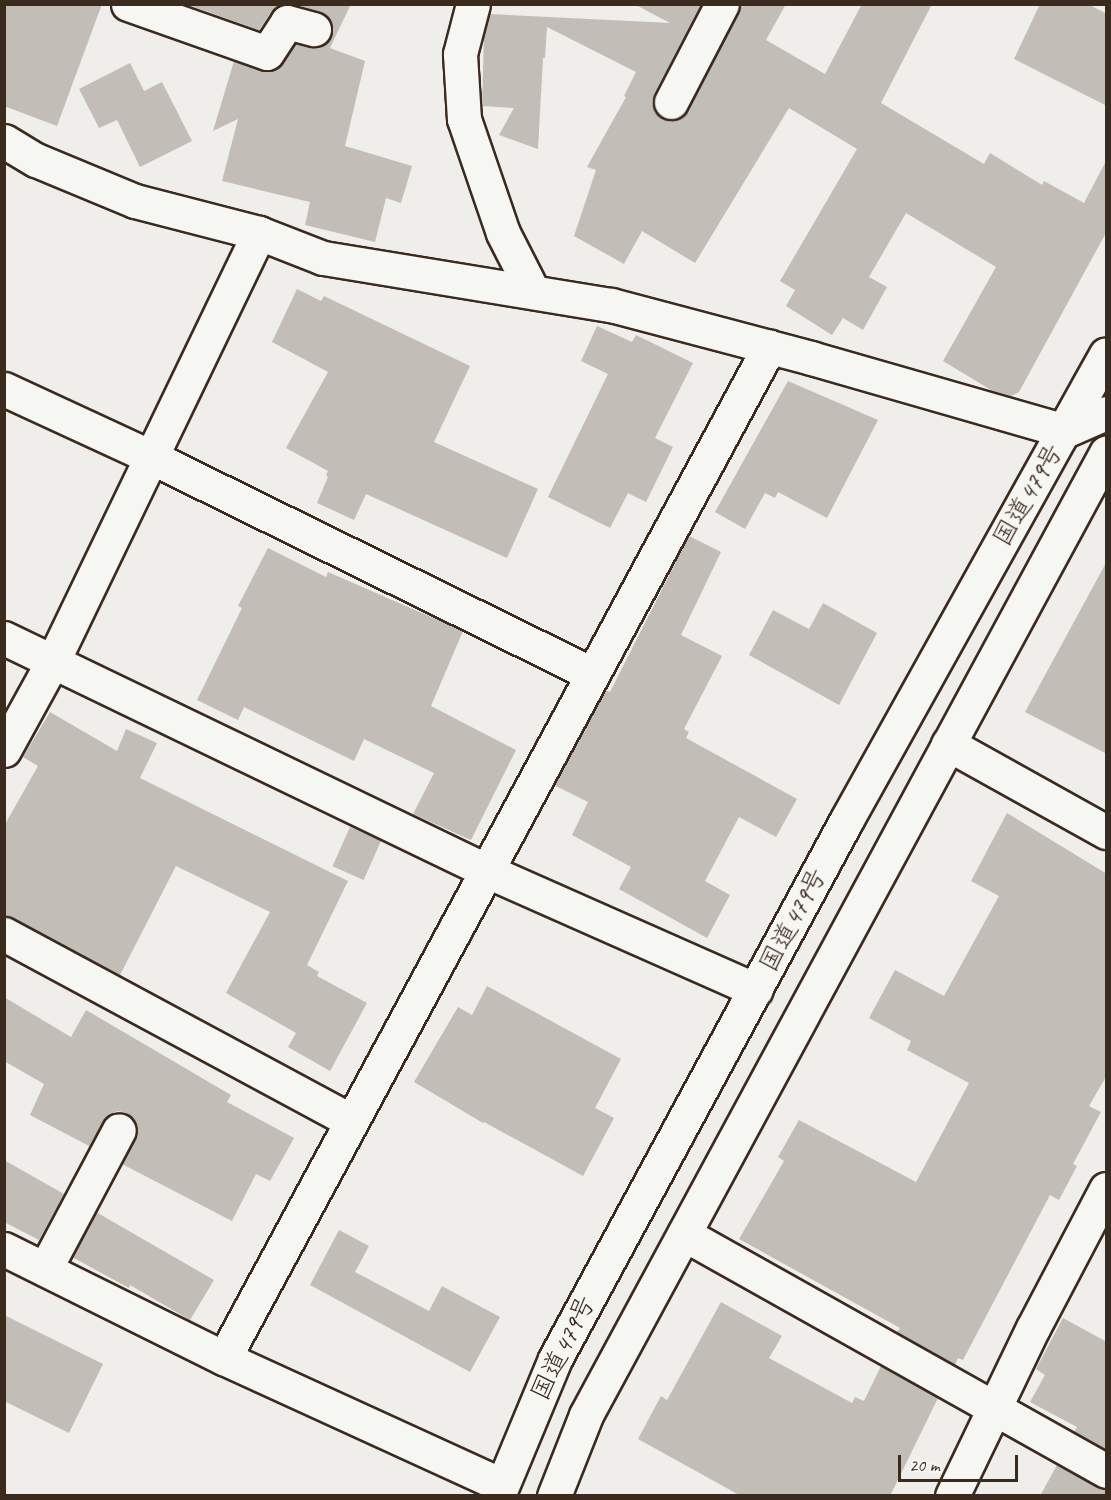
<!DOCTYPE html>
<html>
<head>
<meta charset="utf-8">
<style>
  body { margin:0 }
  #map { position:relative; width:1111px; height:1500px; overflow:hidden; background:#efeeea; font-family:Caveat,"Klee One",sans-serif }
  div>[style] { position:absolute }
  .building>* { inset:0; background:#c2bdb7; transform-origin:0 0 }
  .roads { filter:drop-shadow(2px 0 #3b2a1e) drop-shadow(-2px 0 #3b2a1e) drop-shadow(0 2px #3b2a1e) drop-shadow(0 -2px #3b2a1e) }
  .minor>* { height:33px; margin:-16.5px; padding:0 16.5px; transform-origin:16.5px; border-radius:16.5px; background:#f6f6f2 }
  .highway>* { height:33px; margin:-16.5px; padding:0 16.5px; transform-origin:16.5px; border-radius:16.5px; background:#f6f6f2 }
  span { translate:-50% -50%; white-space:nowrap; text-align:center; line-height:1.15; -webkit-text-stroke:5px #f6f6f2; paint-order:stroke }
  .street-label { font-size:26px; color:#3b2a1e }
  .frame { position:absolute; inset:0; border:6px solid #3b2a1e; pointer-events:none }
  .scale { position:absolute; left:898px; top:1455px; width:120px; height:27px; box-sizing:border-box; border:3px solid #3b2a1e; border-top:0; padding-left:8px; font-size:18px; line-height:21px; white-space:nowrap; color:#3b2a1e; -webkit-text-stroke:4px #f6f6f2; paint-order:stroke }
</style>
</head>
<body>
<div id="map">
  <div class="building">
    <div style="clip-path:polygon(4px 4px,102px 4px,57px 126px,4px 106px)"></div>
    <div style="clip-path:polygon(186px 4px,281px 4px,271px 12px,259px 30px)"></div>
    <div style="clip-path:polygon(294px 4px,351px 4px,330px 48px,365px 61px,345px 146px,412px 166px,401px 203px,386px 198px,375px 242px,305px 225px,310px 202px,222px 181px,238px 119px,213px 131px,234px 61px,269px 72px,282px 64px,295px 44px,318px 47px,327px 43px,332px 34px,332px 23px,327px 15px)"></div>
    <div style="clip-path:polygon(634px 4px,701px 4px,654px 94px,652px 103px,655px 112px,663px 119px,672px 121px,681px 118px,688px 111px,741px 4px,786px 4px,766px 40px,825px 74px,862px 4px,932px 4px,881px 103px,984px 164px,990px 153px,1042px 185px,1044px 181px,1084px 203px,1107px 159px,1107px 231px,1019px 392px,1011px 396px,991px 390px,943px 361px,996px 267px,906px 213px,869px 277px,887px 287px,863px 330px,843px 318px,832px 335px,786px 306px,795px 290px,780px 281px,857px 149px,789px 108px,695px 263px,642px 231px,624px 264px,574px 236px,596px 170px,587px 167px,626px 97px,624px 96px,636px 72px,547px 27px,545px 58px,543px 58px,538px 149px,499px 135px,514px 108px,482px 106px,484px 37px,490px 14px,670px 23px)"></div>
    <div style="clip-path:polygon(1040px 4px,1088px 4px,1107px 14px,1107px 106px,1014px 59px)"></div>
    <div style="clip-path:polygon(130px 63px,144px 91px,162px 82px,192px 141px,140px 167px,117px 120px,99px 128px,79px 89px)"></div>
    <div style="clip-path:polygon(297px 289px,321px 301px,324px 296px,470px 366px,434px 442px,538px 489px,507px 558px,366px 494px,354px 520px,317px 503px,328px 477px,326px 475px,328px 471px,286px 448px,328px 372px,272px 342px)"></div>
    <div style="clip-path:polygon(597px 326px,632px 342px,636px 335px,693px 363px,655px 438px,673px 447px,646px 502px,628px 493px,610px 528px,548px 497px,608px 374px,581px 361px)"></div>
    <div style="clip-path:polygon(788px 381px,878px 420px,827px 518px,778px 492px,775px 498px,765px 493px,745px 529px,715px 512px)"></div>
    <div style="clip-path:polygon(689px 536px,721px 552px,681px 635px,722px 656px,684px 729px,689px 732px,686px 738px,797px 799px,776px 837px,739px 817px,705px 881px,730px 895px,707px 938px,619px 889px,631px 867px,572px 835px,588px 802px,554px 785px,605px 690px,610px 692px)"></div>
    <div style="clip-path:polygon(268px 548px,326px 577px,328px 572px,463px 631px,431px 706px,516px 750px,471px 840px,413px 814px,434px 773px,364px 739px,354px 761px,244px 707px,238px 720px,197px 700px,242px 608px,238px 606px)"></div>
    <div style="clip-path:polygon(1107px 561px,1107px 754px,1025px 712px)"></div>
    <div style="clip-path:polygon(823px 603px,877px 633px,839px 705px,749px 655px,773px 610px,809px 629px)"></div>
    <div style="clip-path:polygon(50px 712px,117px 751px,126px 729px,157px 743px,140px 778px,348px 881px,307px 965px,319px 972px,317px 976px,367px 1003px,330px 1071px,288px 1047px,296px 1033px,226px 993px,270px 912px,176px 866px,120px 975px,4px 915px,4px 826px,38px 766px,23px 757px)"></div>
    <div style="clip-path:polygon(1007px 813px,1107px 874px,1107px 1075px,1089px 1106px,1101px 1112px,1073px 1164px,1077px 1166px,1059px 1200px,1050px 1195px,963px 1360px,958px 1358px,955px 1365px,897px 1332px,900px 1328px,739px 1239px,784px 1161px,778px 1157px,799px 1120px,916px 1182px,969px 1083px,907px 1050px,911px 1041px,869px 1018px,895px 970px,944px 996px,999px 896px,971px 881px)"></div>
    <div style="left:350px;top:827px;width:34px;height:43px;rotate:24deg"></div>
    <div style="clip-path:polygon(487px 986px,621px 1059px,595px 1108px,614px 1118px,583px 1176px,484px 1122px,483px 1123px,414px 1082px,458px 1007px,472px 1015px)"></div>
    <div style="clip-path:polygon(4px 997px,71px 1037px,86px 1010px,231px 1095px,227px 1102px,294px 1138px,270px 1181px,256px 1174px,232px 1221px,122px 1164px,138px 1130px,135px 1120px,127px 1113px,118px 1111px,109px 1114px,89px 1146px,30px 1115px,44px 1084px,4px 1061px)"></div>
    <div style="clip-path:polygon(4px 1160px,64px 1194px,39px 1240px,4px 1222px)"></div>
    <div style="clip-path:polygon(96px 1212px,214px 1280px,190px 1320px,130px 1285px,129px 1288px,72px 1257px)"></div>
    <div style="clip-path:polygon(339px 1230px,369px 1246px,355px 1272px,429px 1311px,442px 1286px,500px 1317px,470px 1372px,310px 1285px)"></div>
    <div style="clip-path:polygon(721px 1302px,782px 1336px,769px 1358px,852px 1403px,855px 1397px,864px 1401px,881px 1366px,938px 1398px,890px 1496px,741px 1496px,638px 1439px,661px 1396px,667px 1400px)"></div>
    <div style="clip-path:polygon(4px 1315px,103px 1364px,69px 1433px,4px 1401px)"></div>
    <div style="clip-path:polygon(1063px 1318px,1107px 1342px,1107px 1450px,1074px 1432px,1077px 1427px,1030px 1402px,1045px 1375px,1036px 1369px)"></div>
    <div style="clip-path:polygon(1057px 1465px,1097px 1487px,1107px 1490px,1107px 1496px,1040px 1496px)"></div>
  </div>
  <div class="roads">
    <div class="minor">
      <div style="left:128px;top:4px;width:147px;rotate:19.4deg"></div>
      <div style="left:267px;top:53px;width:37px;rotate:-57deg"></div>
      <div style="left:287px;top:22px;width:28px;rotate:15deg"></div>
      <div style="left:473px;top:4px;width:52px;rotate:104.6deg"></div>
      <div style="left:460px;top:54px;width:65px;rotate:86.5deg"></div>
      <div style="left:464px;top:119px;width:120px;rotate:71.1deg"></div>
      <div style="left:503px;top:233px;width:66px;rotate:63deg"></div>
      <div style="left:671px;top:102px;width:110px;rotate:-62.5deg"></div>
      <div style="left:4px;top:141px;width:37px;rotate:31deg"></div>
      <div style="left:36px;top:160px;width:107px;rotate:22.5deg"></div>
      <div style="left:135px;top:201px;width:128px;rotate:14.5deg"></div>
      <div style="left:259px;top:233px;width:69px;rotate:21.3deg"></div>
      <div style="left:323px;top:258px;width:292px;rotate:9.3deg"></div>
      <div style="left:611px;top:305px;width:207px;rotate:14.8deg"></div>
      <div style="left:811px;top:358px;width:264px;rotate:16deg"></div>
      <div style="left:1065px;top:431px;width:45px;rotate:-23.7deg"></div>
      <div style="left:4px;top:389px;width:162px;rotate:24.8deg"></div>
      <div style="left:151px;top:457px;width:491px;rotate:26.2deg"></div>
      <div style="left:4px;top:638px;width:534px;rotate:25.75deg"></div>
      <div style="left:485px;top:870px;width:296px;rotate:23.9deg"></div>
      <div style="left:948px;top:744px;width:181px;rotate:29.1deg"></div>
      <div style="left:4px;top:750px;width:102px;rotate:-61.2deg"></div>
      <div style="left:53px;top:661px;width:475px;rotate:-64.3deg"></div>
      <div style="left:4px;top:934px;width:394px;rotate:28.3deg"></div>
      <div style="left:684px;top:1234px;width:484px;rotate:29.3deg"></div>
      <div style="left:4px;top:1249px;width:246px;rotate:26.4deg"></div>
      <div style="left:224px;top:1358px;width:305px;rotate:24.6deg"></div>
      <div style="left:45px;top:1269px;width:157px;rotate:-62deg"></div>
      <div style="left:224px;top:1358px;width:1149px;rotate:-61.67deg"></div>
      <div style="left:952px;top:1496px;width:187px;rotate:-64.3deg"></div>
      <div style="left:1033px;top:1328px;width:157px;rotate:-62.3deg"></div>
    </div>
    <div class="highway">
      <div style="left:498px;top:1496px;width:148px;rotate:-67.4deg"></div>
      <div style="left:555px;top:1359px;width:612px;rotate:-61.59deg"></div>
      <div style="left:846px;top:821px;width:534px;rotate:-60.89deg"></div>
      <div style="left:554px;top:1496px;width:87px;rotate:-68.4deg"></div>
      <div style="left:586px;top:1415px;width:1094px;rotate:-61.61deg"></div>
    </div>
  </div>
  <div class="street-label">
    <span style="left:1028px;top:495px;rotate:-60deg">国道479号</span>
    <span style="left:793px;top:920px;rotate:-62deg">国道479号</span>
    <span style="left:563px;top:1348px;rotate:-64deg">国道479号</span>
  </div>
  <div class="frame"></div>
  <div class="scale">20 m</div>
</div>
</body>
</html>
